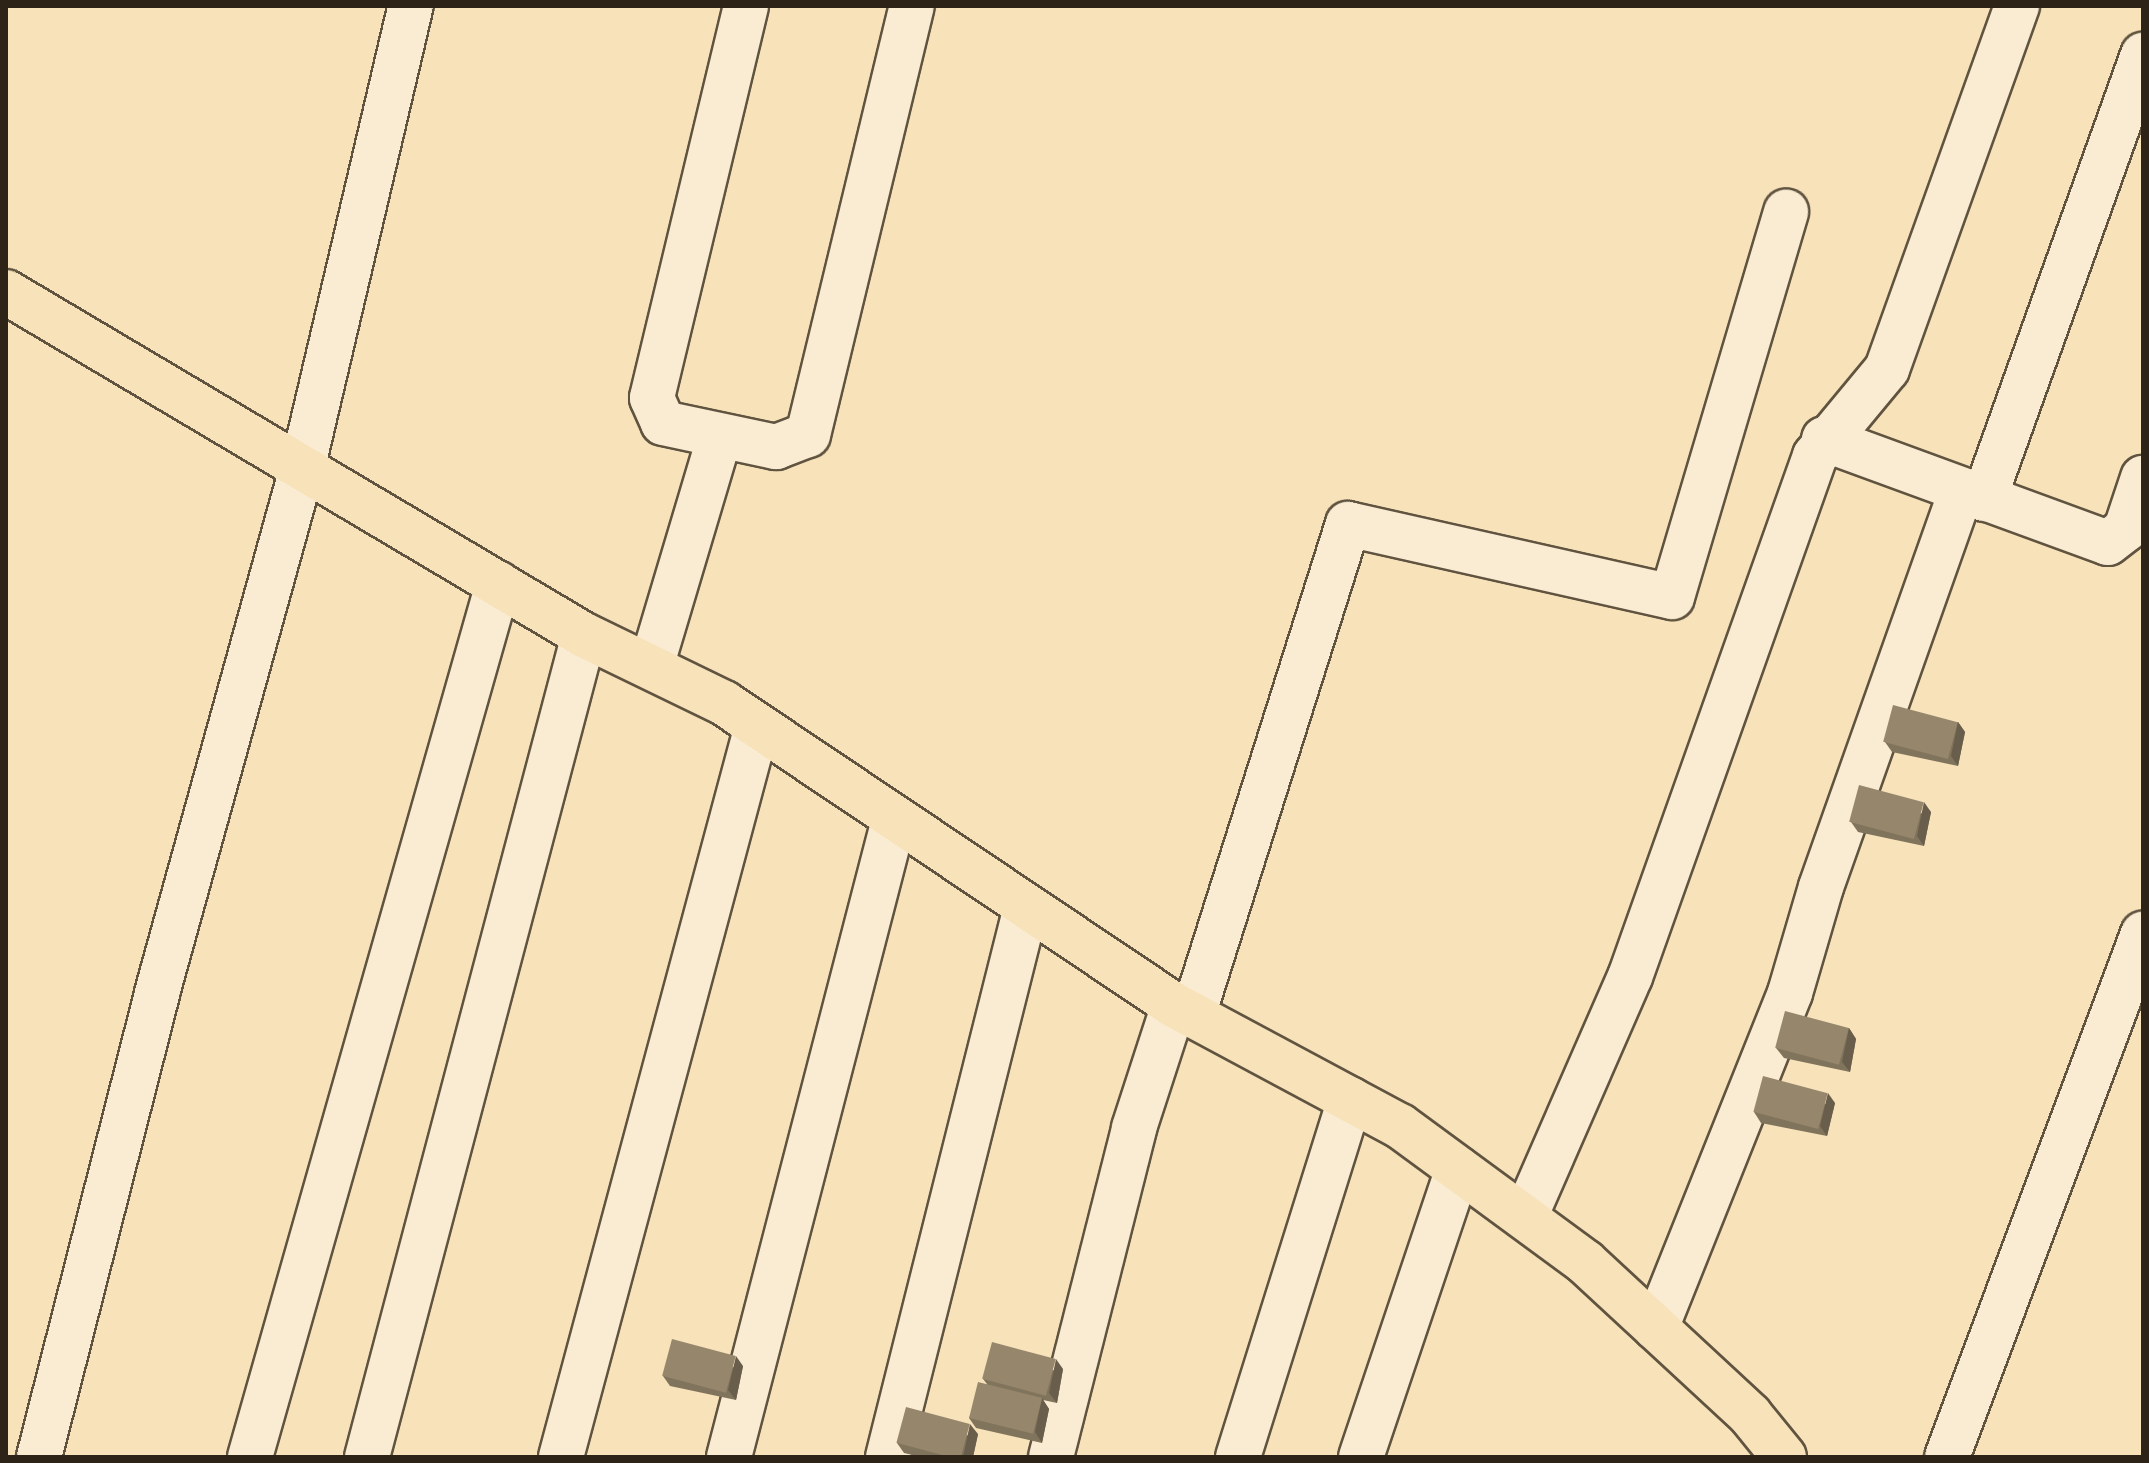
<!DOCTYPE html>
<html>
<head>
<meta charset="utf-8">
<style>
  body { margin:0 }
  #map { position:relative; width:2149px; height:1463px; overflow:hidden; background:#f7e2ba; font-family:Vollkorn,serif }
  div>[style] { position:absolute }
  .roads { filter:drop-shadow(2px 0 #605440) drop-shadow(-2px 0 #605440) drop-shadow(0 2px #605440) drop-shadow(0 -2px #605440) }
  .minor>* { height:44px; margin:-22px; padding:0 22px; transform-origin:22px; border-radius:22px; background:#faecd2 }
  .major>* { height:44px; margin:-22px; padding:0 22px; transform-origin:22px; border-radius:22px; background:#f7e2ba }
  .wall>* { inset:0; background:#81745d }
  .shaded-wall>* { inset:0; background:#695e4c }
  .building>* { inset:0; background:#96876c; transform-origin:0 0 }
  span { translate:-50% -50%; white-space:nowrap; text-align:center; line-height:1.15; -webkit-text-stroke:6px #faecd2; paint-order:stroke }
  .frame { position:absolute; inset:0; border:8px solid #2d2417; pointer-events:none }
</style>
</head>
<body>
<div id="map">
  <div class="roads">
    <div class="minor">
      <div style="left:746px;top:6px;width:403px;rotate:103.5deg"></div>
      <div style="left:652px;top:398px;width:27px;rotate:66deg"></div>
      <div style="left:663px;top:423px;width:116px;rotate:12deg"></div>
      <div style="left:776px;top:447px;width:34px;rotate:-21deg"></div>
      <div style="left:808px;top:435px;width:441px;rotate:-76.4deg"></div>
      <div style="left:1824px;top:439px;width:302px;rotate:20.1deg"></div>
      <div style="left:2108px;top:543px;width:23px;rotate:-38deg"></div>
      <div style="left:2126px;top:529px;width:54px;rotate:-71.6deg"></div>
      <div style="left:1984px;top:499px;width:472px;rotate:-70.3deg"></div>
      <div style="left:651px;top:667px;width:241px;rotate:-73.4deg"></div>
      <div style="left:1193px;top:1015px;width:515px;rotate:-72.48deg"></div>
      <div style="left:1348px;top:524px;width:332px;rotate:12.7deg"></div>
      <div style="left:1672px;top:597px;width:402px;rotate:-73.5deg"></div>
      <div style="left:1525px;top:1217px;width:262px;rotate:-66.4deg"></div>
      <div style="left:1630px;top:977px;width:553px;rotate:-70.45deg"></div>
      <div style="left:1815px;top:456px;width:113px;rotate:-50.4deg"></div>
      <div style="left:1887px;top:369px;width:386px;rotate:-70.3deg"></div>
      <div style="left:1656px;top:1328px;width:361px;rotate:-68.2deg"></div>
      <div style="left:1790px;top:993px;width:110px;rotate:-73.7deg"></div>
      <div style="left:1821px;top:887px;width:419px;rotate:-70.5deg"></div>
      <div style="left:39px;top:1457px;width:479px;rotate:-75.7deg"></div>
      <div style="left:157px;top:993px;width:548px;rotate:-74.54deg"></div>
      <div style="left:303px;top:465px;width:472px;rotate:-76.8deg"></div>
      <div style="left:250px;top:1457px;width:908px;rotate:-74.14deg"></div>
      <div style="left:367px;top:1457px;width:850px;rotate:-75.21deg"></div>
      <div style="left:561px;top:1457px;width:757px;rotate:-74.99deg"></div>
      <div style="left:729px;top:1457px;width:658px;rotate:-75.48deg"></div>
      <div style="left:888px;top:1457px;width:567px;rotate:-75.91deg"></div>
      <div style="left:1051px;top:1457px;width:339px;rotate:-75.8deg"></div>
      <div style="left:1134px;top:1128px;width:129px;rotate:-72deg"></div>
      <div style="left:1238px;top:1457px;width:375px;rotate:-72.6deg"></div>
      <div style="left:1361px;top:1457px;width:304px;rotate:-71.4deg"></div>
      <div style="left:1947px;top:1457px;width:559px;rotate:-69.46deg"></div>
    </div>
    <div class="major">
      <div style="left:6px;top:292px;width:672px;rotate:30.69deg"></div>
      <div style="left:584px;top:635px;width:156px;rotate:25.9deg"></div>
      <div style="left:724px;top:703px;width:542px;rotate:33.87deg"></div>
      <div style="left:1174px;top:1005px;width:256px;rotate:28.2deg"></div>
      <div style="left:1400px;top:1126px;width:230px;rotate:36.3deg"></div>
      <div style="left:1585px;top:1262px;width:225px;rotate:42.8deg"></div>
      <div style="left:1750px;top:1415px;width:54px;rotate:51deg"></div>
    </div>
  </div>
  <div class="wall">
    <div style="clip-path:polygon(1958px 722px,1965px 732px,1958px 766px,1892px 752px,1885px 742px)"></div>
    <div style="clip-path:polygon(1931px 812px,1924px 846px,1858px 832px,1851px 822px)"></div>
    <div style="clip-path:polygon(1849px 1028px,1856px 1039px,1850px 1072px,1784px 1058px,1776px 1048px)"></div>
    <div style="clip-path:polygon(1835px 1103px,1827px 1136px,1761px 1123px,1754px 1112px)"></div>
    <div style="clip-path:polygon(743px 1366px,736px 1400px,670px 1386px,663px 1376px)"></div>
    <div style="clip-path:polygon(1063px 1369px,1057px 1403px,1043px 1400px,1049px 1409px,1042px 1443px,976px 1428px,969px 1418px,987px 1384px,983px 1379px)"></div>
    <div style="clip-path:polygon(978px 1434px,973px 1457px,921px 1457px,904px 1453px,897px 1443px)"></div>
  </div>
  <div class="shaded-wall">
    <div style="clip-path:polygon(1958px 722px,1965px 732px,1958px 766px,1951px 756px)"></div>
    <div style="clip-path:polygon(1924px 802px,1931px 812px,1924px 846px,1917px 836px)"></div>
    <div style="clip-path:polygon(1849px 1028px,1856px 1039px,1850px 1072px,1842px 1062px)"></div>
    <div style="clip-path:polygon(1828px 1093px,1835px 1103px,1827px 1136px,1820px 1126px)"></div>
    <div style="clip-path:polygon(736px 1356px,743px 1366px,736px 1400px,728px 1390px)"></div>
    <div style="clip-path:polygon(1056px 1359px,1063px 1369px,1057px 1403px,1049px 1393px)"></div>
    <div style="clip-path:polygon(1042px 1398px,1049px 1409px,1042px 1443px,1035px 1432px)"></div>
    <div style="clip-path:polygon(970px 1424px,978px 1434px,973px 1457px,963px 1457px)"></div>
  </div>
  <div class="building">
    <div style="left:1893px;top:705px;width:67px;height:38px;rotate:15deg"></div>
    <div style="left:1859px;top:785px;width:67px;height:38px;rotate:15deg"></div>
    <div style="left:1785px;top:1011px;width:66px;height:38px;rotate:15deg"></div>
    <div style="left:1763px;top:1076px;width:67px;height:37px;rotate:15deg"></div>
    <div style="left:672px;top:1339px;width:66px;height:38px;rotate:15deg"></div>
    <div style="left:992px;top:1342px;width:66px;height:38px;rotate:15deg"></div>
    <div style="left:978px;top:1382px;width:66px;height:37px;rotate:14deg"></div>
    <div style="left:906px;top:1407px;width:66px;height:37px;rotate:15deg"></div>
  </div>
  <div class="frame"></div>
</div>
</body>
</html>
